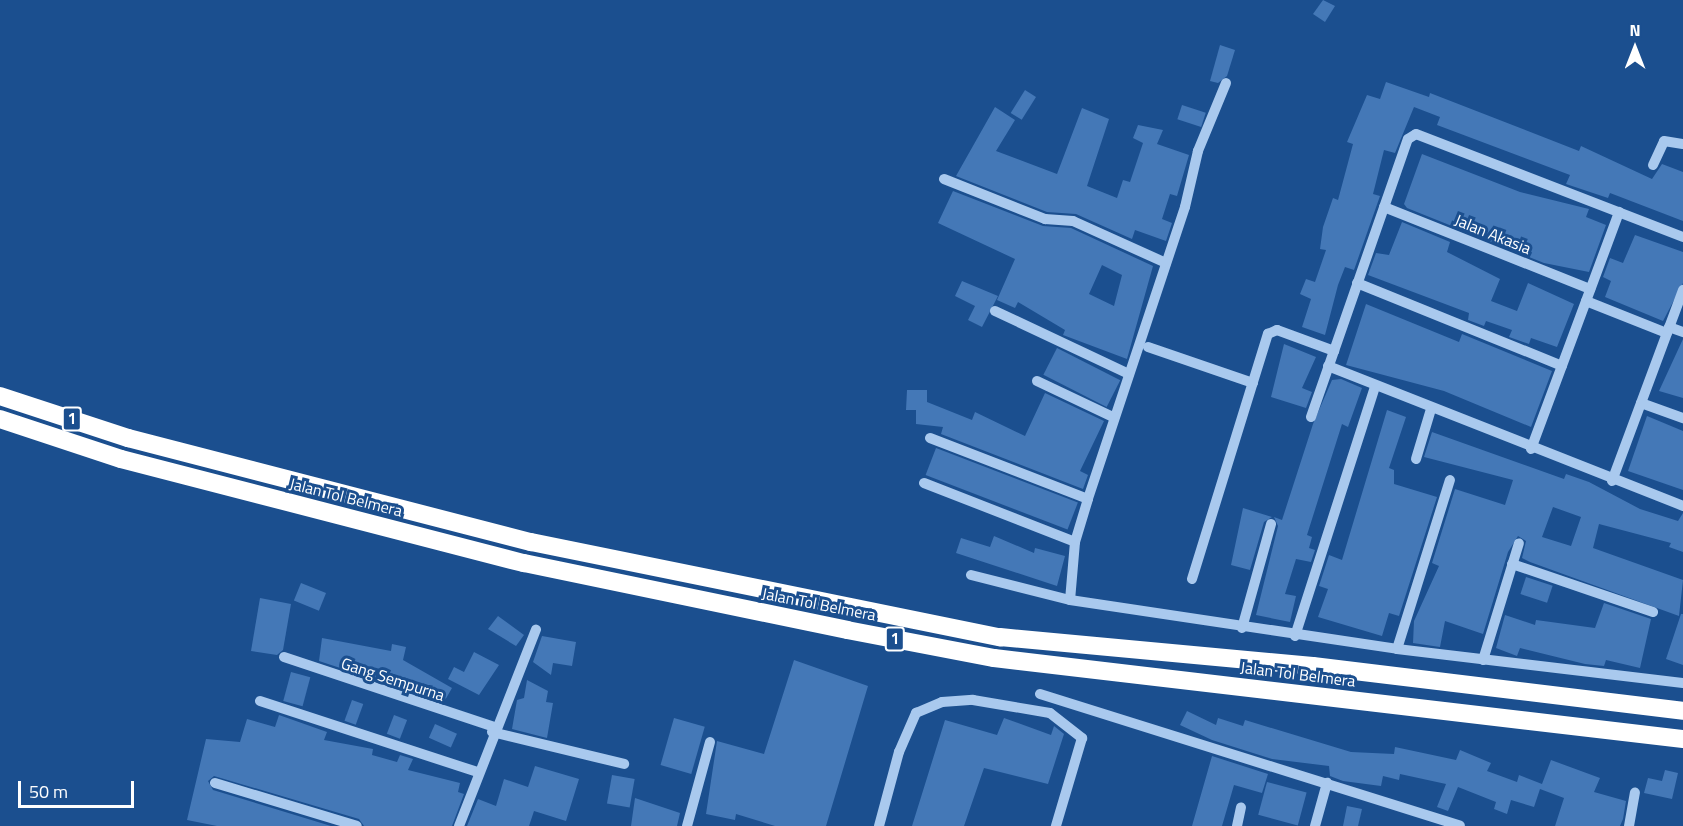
<!DOCTYPE html>
<html>
<head>
<meta charset="utf-8">
<style>
  body { margin:0 }
  #map { position:relative; width:1683px; height:826px; overflow:hidden; background:#1b4f8f; font-family:"Titillium Web",sans-serif }
  div>[style] { position:absolute }
  .building>* { inset:0; background:#4478b7; transform-origin:0 0 }
  .minor>* { height:10px; margin:-5px; padding:0 5px; transform-origin:5px; border-radius:5px; background:#a9c9ee }
  .highway>* { height:18px; margin:-9px; padding:0 9px; transform-origin:9px; border-radius:9px; background:#fff }
  span { translate:-50% -50%; white-space:nowrap; text-align:center; line-height:1.15; -webkit-text-stroke:6px #1b4f8f; paint-order:stroke }
  .shield-label span { padding:2px 4px; background:#1b4f8f; border:2px solid; border-radius:4px; -webkit-text-stroke-width:0 }
  .shield-label { font-size:15px; color:#fff; font-weight:700 }
  .street-label { font-size:16px; color:#fff }
  .north { position:absolute; left:1605px; top:18px; width:60px; height:60px; -webkit-text-stroke:4px #1b4f8f; paint-order:stroke; rotate:0deg; font-size:16px; font-weight:700; line-height:24px; text-align:center; color:#fff }
  .north::after { content:''; display:block; margin:auto; width:21px; height:27px; background:#fff; clip-path:polygon(50% 0,100% 100%,50% 72%,0 100%) }
  .scale { position:absolute; left:18px; top:781px; width:116px; height:27px; box-sizing:border-box; border:3px solid #fff; border-top:0; padding-left:8px; font-size:18px; line-height:21px; white-space:nowrap; color:#fff; -webkit-text-stroke:4px #1b4f8f; paint-order:stroke }
</style>
</head>
<body>
<div id="map">
  <div class="building">
    <div style="clip-path:polygon(1323px 0,1335px 6px,1325px 22px,1313px 14px)"></div>
    <div style="clip-path:polygon(1220px 45px,1235px 50px,1227px 76px,1218px 83px,1210px 81px)"></div>
    <div style="clip-path:polygon(1386px 82px,1429px 97px,1430px 93px,1579px 151px,1581px 146px,1652px 179px,1662px 164px,1683px 172px,1683px 221px,1610px 193px,1608px 198px,1566px 184px,1570px 175px,1437px 125px,1440px 117px,1414px 107px,1395px 153px,1384px 150px,1373px 194px,1380px 196px,1354px 270px,1345px 267px,1338px 285px,1325px 335px,1302px 327px,1311px 299px,1300px 294px,1306px 279px,1315px 282px,1326px 250px,1320px 249px,1323px 227px,1333px 198px,1338px 200px,1353px 144px,1347px 142px,1367px 95px,1380px 99px)"></div>
    <div style="left:1025px;top:90px;width:13px;height:27px;rotate:32deg"></div>
    <div style="left:1182px;top:105px;width:25px;height:15px;rotate:18deg"></div>
    <div style="clip-path:polygon(995px 107px,1015px 120px,996px 151px,1057px 174px,1082px 108px,1109px 119px,1087px 186px,1117px 198px,1123px 180px,1130px 182px,1143px 143px,1133px 138px,1138px 125px,1163px 130px,1157px 144px,1189px 155px,1177px 196px,1170px 194px,1162px 219px,1172px 223px,1166px 241px,1135px 230px,1132px 239px,1076px 214px,1047px 212px,956px 176px)"></div>
    <div style="clip-path:polygon(1422px 154px,1520px 192px,1589px 209px,1586px 217px,1606px 225px,1589px 272px,1544px 263px,1407px 208px,1404px 204px)"></div>
    <div style="clip-path:polygon(evenodd,953px 191px,1043px 226px,1071px 228px,1153px 266px,1127px 359px,1063px 335px,1065px 330px,1018px 302px,1015px 308px,997px 300px,1015px 259px,938px 223px,953px 191px,1102px 265px,1122px 275px,1114px 306px,1089px 294px,1102px 265px)"></div>
    <div style="clip-path:polygon(1402px 222px,1450px 242px,1447px 252px,1500px 279px,1491px 301px,1517px 311px,1528px 283px,1574px 304px,1557px 347px,1531px 338px,1529px 344px,1509px 337px,1512px 330px,1486px 321px,1484px 326px,1468px 320px,1469px 313px,1368px 275px,1376px 253px,1389px 255px)"></div>
    <div style="clip-path:polygon(1635px 235px,1683px 252px,1683px 283px,1663px 321px,1605px 297px,1611px 281px,1603px 277px,1610px 258px,1623px 263px)"></div>
    <div style="clip-path:polygon(962px 281px,998px 296px,982px 327px,968px 320px,975px 306px,955px 296px)"></div>
    <div style="clip-path:polygon(1366px 304px,1459px 342px,1462px 334px,1552px 371px,1531px 427px,1444px 391px,1346px 365px)"></div>
    <div style="clip-path:polygon(1683px 339px,1683px 398px,1659px 391px)"></div>
    <div style="clip-path:polygon(1284px 344px,1316px 357px,1302px 388px,1312px 392px,1306px 408px,1271px 397px)"></div>
    <div style="left:1057px;top:348px;width:71px;height:30px;rotate:27deg"></div>
    <div style="clip-path:polygon(1341px 379px,1362px 388px,1348px 427px,1342px 424px,1307px 535px,1312px 537px,1309px 548px,1315px 550px,1311px 562px,1296px 559px,1285px 594px,1296px 596px,1290px 622px,1256px 615px,1278px 526px,1274px 517px,1282px 520px,1313px 424px,1332px 380px)"></div>
    <div style="clip-path:polygon(907px 390px,927px 390px,927px 402px,972px 420px,975px 412px,1025px 436px,1045px 393px,1104px 421px,1080px 471px,1088px 475px,1083px 489px,941px 434px,943px 427px,916px 424px,916px 410px,906px 410px)"></div>
    <div style="clip-path:polygon(1387px 410px,1406px 417px,1389px 468px,1394px 470px,1394px 484px,1437px 497px,1399px 616px,1389px 613px,1382px 636px,1318px 617px,1328px 589px,1319px 586px,1329px 555px,1342px 560px)"></div>
    <div style="clip-path:polygon(1647px 416px,1683px 431px,1683px 490px,1628px 471px)"></div>
    <div style="clip-path:polygon(evenodd,1432px 432px,1564px 479px,1566px 474px,1589px 482px,1640px 509px,1678px 521px,1683px 513px,1683px 552px,1669px 547px,1671px 543px,1599px 524px,1593px 548px,1683px 580px,1679px 616px,1530px 562px,1522px 558px,1526px 541px,1518px 536px,1508px 552px,1483px 634px,1445px 621px,1440px 647px,1413px 643px,1414px 621px,1439px 566px,1432px 563px,1455px 489px,1505px 505px,1513px 480px,1424px 457px,1432px 432px,1553px 507px,1581px 517px,1571px 546px,1542px 537px,1553px 507px)"></div>
    <div style="left:936px;top:448px;width:152px;height:29px;rotate:21deg"></div>
    <div style="clip-path:polygon(1243px 508px,1272px 517px,1264px 522px,1250px 570px,1231px 565px)"></div>
    <div style="clip-path:polygon(994px 536px,1034px 553px,1035px 548px,1065px 556px,1057px 586px,956px 553px,961px 538px,990px 547px)"></div>
    <div style="left:1526px;top:577px;width:28px;height:18px;rotate:18deg"></div>
    <div style="left:301px;top:583px;width:27px;height:19px;rotate:22deg"></div>
    <div style="clip-path:polygon(260px 598px,291px 604px,283px 650px,277px 655px,251px 651px)"></div>
    <div style="clip-path:polygon(1604px 603px,1651px 619px,1640px 668px,1606px 660px,1604px 666px,1585px 664px,1520px 648px,1517px 656px,1496px 648px,1505px 615px,1535px 625px,1536px 620px,1595px 628px)"></div>
    <div style="clip-path:polygon(1681px 614px,1683px 614px,1683px 665px,1666px 659px)"></div>
    <div style="clip-path:polygon(498px 616px,524px 635px,516px 646px,488px 629px)"></div>
    <div style="clip-path:polygon(542px 636px,576px 642px,572px 666px,553px 663px,551px 675px,533px 662px)"></div>
    <div style="clip-path:polygon(322px 638px,391px 651px,392px 644px,406px 647px,403px 660px,452px 688px,444px 702px,400px 677px,398px 687px,319px 661px)"></div>
    <div style="clip-path:polygon(474px 652px,499px 665px,479px 695px,448px 679px,454px 667px,464px 672px)"></div>
    <div style="clip-path:polygon(794px 660px,868px 686px,826px 826px,775px 826px,736px 814px,735px 820px,706px 814px,717px 741px,764px 754px)"></div>
    <div style="left:291px;top:672px;width:20px;height:30px;rotate:15deg"></div>
    <div style="clip-path:polygon(527px 680px,548px 691px,546px 702px,553px 703px,547px 738px,512px 729px,517px 700px,524px 698px)"></div>
    <div style="left:352px;top:700px;width:12px;height:22px;rotate:20deg"></div>
    <div style="clip-path:polygon(1187px 711px,1216px 725px,1218px 718px,1243px 726px,1245px 720px,1351px 752px,1394px 754px,1395px 747px,1456px 760px,1460px 750px,1491px 763px,1487px 771px,1517px 782px,1519px 775px,1542px 784px,1551px 760px,1600px 778px,1594px 792px,1626px 801px,1623px 819px,1620px 826px,1555px 826px,1564px 798px,1540px 789px,1534px 807px,1511px 800px,1507px 814px,1494px 809px,1496px 802px,1458px 787px,1448px 811px,1437px 807px,1446px 784px,1400px 774px,1399px 780px,1383px 776px,1381px 786px,1343px 781px,1330px 776px,1329px 766px,1272px 759px,1212px 740px,1180px 725px)"></div>
    <div style="clip-path:polygon(279px 715px,327px 732px,324px 740px,373px 749px,372px 755px,397px 762px,400px 755px,413px 759px,408px 770px,460px 783px,458px 792px,464px 794px,452px 826px,364px 826px,359px 819px,214px 776px,208px 781px,213px 790px,331px 826px,217px 826px,187px 820px,206px 739px,240px 742px,247px 719px,275px 727px)"></div>
    <div style="left:394px;top:715px;width:14px;height:20px;rotate:21deg"></div>
    <div style="left:674px;top:718px;width:32px;height:49px;rotate:16deg"></div>
    <div style="clip-path:polygon(1004px 718px,1051px 735px,1054px 726px,1064px 734px,1048px 784px,984px 768px,964px 826px,912px 826px,945px 720px,997px 735px)"></div>
    <div style="left:435px;top:724px;width:24px;height:15px;rotate:24deg"></div>
    <div style="clip-path:polygon(1212px 756px,1268px 774px,1262px 793px,1234px 785px,1222px 826px,1192px 826px)"></div>
    <div style="clip-path:polygon(535px 766px,579px 779px,566px 821px,534px 811px,529px 826px,467px 826px,478px 799px,496px 806px,504px 779px,528px 787px)"></div>
    <div style="clip-path:polygon(1665px 770px,1678px 773px,1672px 799px,1644px 793px,1648px 778px,1662px 781px)"></div>
    <div style="left:612px;top:775px;width:23px;height:29px;rotate:10deg"></div>
    <div style="left:1267px;top:782px;width:41px;height:34px;rotate:15deg"></div>
    <div style="clip-path:polygon(635px 798px,680px 813px,677px 826px,631px 826px)"></div>
    <div style="clip-path:polygon(1347px 806px,1362px 809px,1358px 826px,1343px 826px)"></div>
  </div>
  <div class="minor">
    <div style="left:1226px;top:83px;width:74px;rotate:112.4deg"></div>
    <div style="left:1198px;top:151px;width:57px;rotate:103.1deg"></div>
    <div style="left:1185px;top:207px;width:308px;rotate:108.4deg"></div>
    <div style="left:1088px;top:499px;width:45px;rotate:106.8deg"></div>
    <div style="left:1075px;top:542px;width:58px;rotate:94.9deg"></div>
    <div style="left:1070px;top:600px;width:331px;rotate:8.5deg"></div>
    <div style="left:1397px;top:649px;width:288px;rotate:6.8deg"></div>
    <div style="left:1653px;top:165px;width:26px;rotate:-65deg"></div>
    <div style="left:1664px;top:141px;width:19px;rotate:9deg"></div>
    <div style="left:944px;top:179px;width:109px;rotate:21.6deg"></div>
    <div style="left:1045px;top:219px;width:28px;rotate:4deg"></div>
    <div style="left:1073px;top:221px;width:102px;rotate:24.3deg"></div>
    <div style="left:1384px;top:207px;width:222px;rotate:21.7deg"></div>
    <div style="left:1357px;top:283px;width:221px;rotate:22deg"></div>
    <div style="left:1586px;top:301px;width:87px;rotate:21.6deg"></div>
    <div style="left:995px;top:311px;width:148px;rotate:25.2deg"></div>
    <div style="left:1669px;top:327px;width:15px;rotate:20deg"></div>
    <div style="left:1148px;top:347px;width:111px;rotate:18.9deg"></div>
    <div style="left:1328px;top:366px;width:382px;rotate:21.5deg"></div>
    <div style="left:1037px;top:381px;width:84px;rotate:25.3deg"></div>
    <div style="left:1641px;top:403px;width:45px;rotate:19.7deg"></div>
    <div style="left:1311px;top:417px;width:294px;rotate:-70.8deg"></div>
    <div style="left:1408px;top:139px;width:9px;rotate:-32deg"></div>
    <div style="left:1416px;top:134px;width:286px;rotate:21.1deg"></div>
    <div style="left:930px;top:438px;width:169px;rotate:21.1deg"></div>
    <div style="left:1531px;top:449px;width:253px;rotate:-69.6deg"></div>
    <div style="left:1416px;top:459px;width:52px;rotate:-73.3deg"></div>
    <div style="left:1612px;top:481px;width:204px;rotate:-69.6deg"></div>
    <div style="left:924px;top:483px;width:162px;rotate:21.3deg"></div>
    <div style="left:1512px;top:564px;width:149px;rotate:18.8deg"></div>
    <div style="left:971px;top:575px;width:102px;rotate:14.2deg"></div>
    <div style="left:1192px;top:579px;width:257px;rotate:-72.8deg"></div>
    <div style="left:1268px;top:334px;width:10px;rotate:-24deg"></div>
    <div style="left:1277px;top:330px;width:61px;rotate:20.2deg"></div>
    <div style="left:1242px;top:628px;width:108px;rotate:-74.4deg"></div>
    <div style="left:1295px;top:636px;width:262px;rotate:-72.2deg"></div>
    <div style="left:1397px;top:649px;width:177px;rotate:-72.6deg"></div>
    <div style="left:284px;top:657px;width:221px;rotate:18.4deg"></div>
    <div style="left:1483px;top:660px;width:122px;rotate:-72.9deg"></div>
    <div style="left:1040px;top:694px;width:440px;rotate:17.4deg"></div>
    <div style="left:260px;top:701px;width:228px;rotate:18.1deg"></div>
    <div style="left:492px;top:732px;width:136px;rotate:13.6deg"></div>
    <div style="left:215px;top:783px;width:148px;rotate:16.8deg"></div>
    <div style="left:459px;top:826px;width:211px;rotate:-68.6deg"></div>
    <div style="left:687px;top:826px;width:87px;rotate:-74.7deg"></div>
    <div style="left:879px;top:826px;width:77px;rotate:-74.9deg"></div>
    <div style="left:899px;top:752px;width:43px;rotate:-66.4deg"></div>
    <div style="left:916px;top:713px;width:28px;rotate:-23deg"></div>
    <div style="left:942px;top:702px;width:31px;rotate:-4deg"></div>
    <div style="left:973px;top:700px;width:78px;rotate:9.6deg"></div>
    <div style="left:1050px;top:713px;width:41px;rotate:38deg"></div>
    <div style="left:1082px;top:738px;width:92px;rotate:106.5deg"></div>
    <div style="left:1237px;top:826px;width:19px;rotate:-78deg"></div>
    <div style="left:1315px;top:826px;width:45px;rotate:-74.4deg"></div>
    <div style="left:1629px;top:826px;width:34px;rotate:-80deg"></div>
  </div>
  <div class="highway">
    <div style="left:0;top:396px;width:135px;rotate:18.2deg"></div>
    <div style="left:128px;top:438px;width:416px;rotate:14.5deg"></div>
    <div style="left:531px;top:542px;width:479px;rotate:11.5deg"></div>
    <div style="left:1000px;top:637px;width:314px;rotate:5.3deg"></div>
    <div style="left:1313px;top:666px;width:373px;rotate:6.9deg"></div>
    <div style="left:0;top:419px;width:127px;rotate:18.3deg"></div>
    <div style="left:121px;top:459px;width:416px;rotate:14.5deg"></div>
    <div style="left:524px;top:563px;width:330px;rotate:11.7deg"></div>
    <div style="left:847px;top:630px;width:150px;rotate:10.8deg"></div>
    <div style="left:994px;top:658px;width:694px;rotate:6.71deg"></div>
  </div>
  <div class="shield-label">
    <span style="left:72px;top:419px">1</span>
    <span style="left:895px;top:639px">1</span>
  </div>
  <div class="street-label">
    <span style="left:1493px;top:234px;rotate:22deg">Jalan Akasia</span>
    <span style="left:346px;top:497px;rotate:14deg">Jalan Tol Belmera</span>
    <span style="left:819px;top:604px;rotate:11deg">Jalan Tol Belmera</span>
    <span style="left:1298px;top:674px;rotate:7deg">Jalan Tol Belmera</span>
    <span style="left:393px;top:679px;rotate:18deg">Gang Sempurna</span>
  </div>
  <div class="north">N</div>
  <div class="scale">50 m</div>
</div>
</body>
</html>
